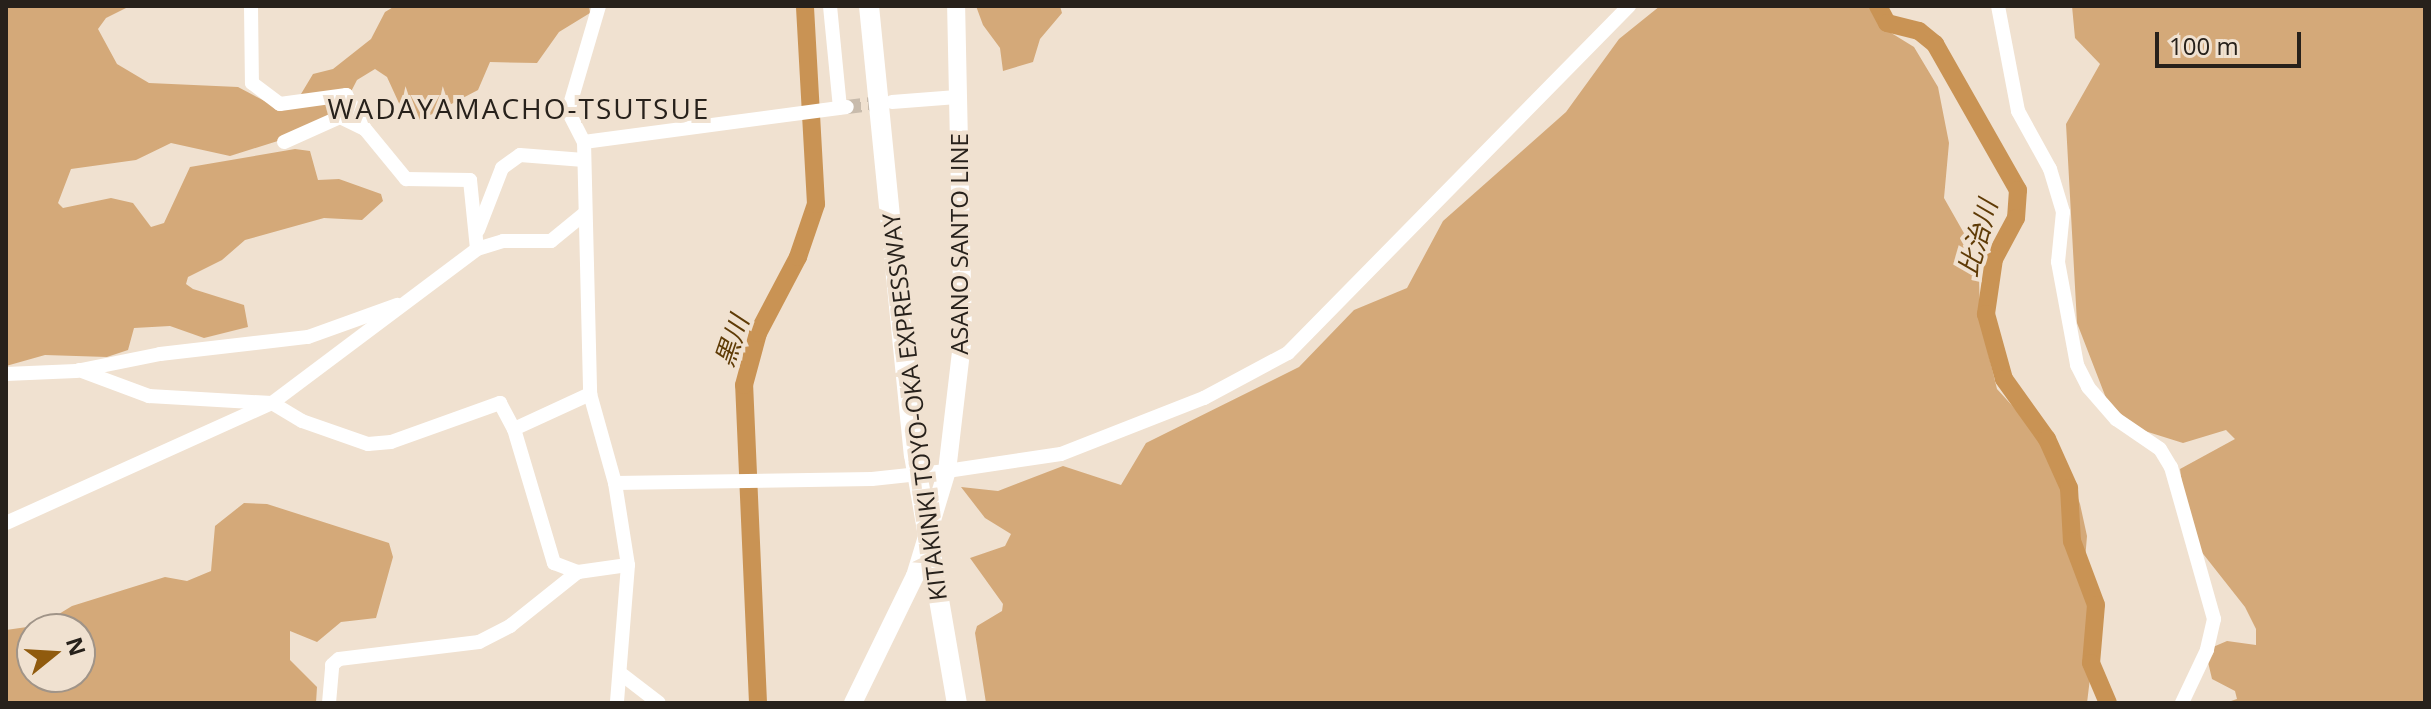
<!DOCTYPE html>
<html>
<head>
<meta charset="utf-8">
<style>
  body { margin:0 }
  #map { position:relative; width:2431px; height:709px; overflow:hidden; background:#f0e1d0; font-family:"Open Sans","Noto Sans JP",sans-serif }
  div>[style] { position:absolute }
  .green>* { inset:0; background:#d4a979 }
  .river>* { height:18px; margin:-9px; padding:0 9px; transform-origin:9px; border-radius:9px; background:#c99354 }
  .minor-tunnel>* { height:14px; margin-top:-7px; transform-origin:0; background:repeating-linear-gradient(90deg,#c8bbac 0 14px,transparent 0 21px) }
  .minor>* { height:14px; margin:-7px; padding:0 7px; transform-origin:7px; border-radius:7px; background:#fff }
  .major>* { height:18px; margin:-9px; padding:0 9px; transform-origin:9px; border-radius:9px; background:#fff }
  .highway>* { height:20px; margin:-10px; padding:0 10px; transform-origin:10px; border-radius:10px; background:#fff }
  span { translate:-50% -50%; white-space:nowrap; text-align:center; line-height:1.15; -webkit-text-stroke:8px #f0e1d0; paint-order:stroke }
  .street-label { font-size:24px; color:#27211b }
  .water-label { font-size:26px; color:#5f3b06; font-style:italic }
  .quarter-label { font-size:28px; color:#27211b; letter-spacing:2px }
  .frame { position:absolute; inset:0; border:8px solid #27211b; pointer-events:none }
  .north { position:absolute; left:16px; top:613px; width:80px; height:80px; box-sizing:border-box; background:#f0e1d0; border:2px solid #a09488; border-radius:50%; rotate:72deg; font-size:22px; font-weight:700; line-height:32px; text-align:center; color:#27211b }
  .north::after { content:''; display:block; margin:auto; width:28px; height:36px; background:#905b0e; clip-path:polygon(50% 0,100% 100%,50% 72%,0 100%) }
  .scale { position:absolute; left:2155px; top:32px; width:146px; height:36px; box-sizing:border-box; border:4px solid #27211b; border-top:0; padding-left:10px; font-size:24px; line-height:28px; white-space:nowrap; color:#27211b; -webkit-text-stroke:6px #f0e1d0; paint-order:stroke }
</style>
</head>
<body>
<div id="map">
  <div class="green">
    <div style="clip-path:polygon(6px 6px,130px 6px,106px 18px,98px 29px,117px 64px,149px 83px,238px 87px,278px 108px,298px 99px,313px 74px,333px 69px,371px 39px,385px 12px,395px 6px,589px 6px,590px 13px,559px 32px,537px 63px,490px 62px,478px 90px,415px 123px,403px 112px,387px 77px,375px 69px,357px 80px,340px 113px,300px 134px,230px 156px,171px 143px,136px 160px,71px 169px,58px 203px,63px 208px,111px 198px,133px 203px,151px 227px,164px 223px,190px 167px,295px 149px,310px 151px,318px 180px,339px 179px,381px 194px,383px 201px,362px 220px,324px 218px,245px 240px,222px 260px,188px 277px,186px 284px,193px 289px,244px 305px,248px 327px,204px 338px,170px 326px,134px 328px,128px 350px,107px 357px,45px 355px,6px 366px)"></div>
    <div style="clip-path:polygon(976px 6px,1060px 6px,1062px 13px,1040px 39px,1033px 62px,1003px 71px,1000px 48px,983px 25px)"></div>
    <div style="clip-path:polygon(1660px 6px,1873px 6px,1888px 31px,1914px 47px,1938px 87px,1949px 143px,1944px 198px,1969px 242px,1979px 275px,1980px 320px,1997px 389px,2047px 444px,2072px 481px,2080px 504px,2087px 536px,2085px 560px,2098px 612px,2087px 703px,986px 703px,975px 633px,977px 626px,1002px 611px,1003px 604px,970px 558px,1005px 546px,1011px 534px,985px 518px,961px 487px,998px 491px,1063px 466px,1121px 485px,1146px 443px,1299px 367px,1354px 310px,1407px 288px,1443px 221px,1566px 112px,1619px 39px)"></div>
    <div style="clip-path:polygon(2072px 6px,2425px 6px,2425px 703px,2225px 703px,2237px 699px,2235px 691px,2212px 679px,2208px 662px,2213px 647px,2227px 641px,2256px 645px,2256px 629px,2245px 607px,2189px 536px,2180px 469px,2235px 439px,2226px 430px,2183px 443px,2132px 427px,2106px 398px,2077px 323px,2066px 124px,2100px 64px,2075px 38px)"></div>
    <div style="clip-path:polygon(evenodd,244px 503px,267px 504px,389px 543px,393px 557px,376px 618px,341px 622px,317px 642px,290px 631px,290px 660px,317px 687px,316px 703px,6px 703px,6px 630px,41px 625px,72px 606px,165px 577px,187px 581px,211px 571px,215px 526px,244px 503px,80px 629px,80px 677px,32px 677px,32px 629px,80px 629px)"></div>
  </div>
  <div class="river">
    <div style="left:1878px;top:6px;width:19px;rotate:62deg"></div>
    <div style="left:1887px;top:23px;width:33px;rotate:14deg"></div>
    <div style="left:1919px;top:31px;width:21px;rotate:39deg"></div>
    <div style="left:1935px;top:44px;width:168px;rotate:60.4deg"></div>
    <div style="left:2018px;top:190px;width:28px;rotate:94deg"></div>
    <div style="left:2016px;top:218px;width:47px;rotate:118.2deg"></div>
    <div style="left:1994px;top:259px;width:56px;rotate:98.3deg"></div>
    <div style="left:1986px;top:314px;width:67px;rotate:74.5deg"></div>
    <div style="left:2004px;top:379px;width:74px;rotate:54.4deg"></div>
    <div style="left:2047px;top:439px;width:54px;rotate:65.8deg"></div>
    <div style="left:2069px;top:488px;width:53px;rotate:86.8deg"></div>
    <div style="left:2072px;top:541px;width:68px;rotate:69.4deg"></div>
    <div style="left:2096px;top:605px;width:58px;rotate:94.9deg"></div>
    <div style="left:2091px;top:663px;width:43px;rotate:67deg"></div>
    <div style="left:758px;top:703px;width:318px;rotate:-92.5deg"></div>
    <div style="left:744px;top:385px;width:54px;rotate:-74.9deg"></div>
    <div style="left:758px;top:333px;width:86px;rotate:-62.2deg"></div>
    <div style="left:798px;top:257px;width:56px;rotate:-71.2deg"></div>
    <div style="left:816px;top:204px;width:198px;rotate:-93.2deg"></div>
  </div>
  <div class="minor-tunnel">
    <div style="left:847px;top:107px;width:41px;rotate:-7deg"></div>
  </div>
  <div class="minor">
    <div style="left:251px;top:6px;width:77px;rotate:89.3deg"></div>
    <div style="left:252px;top:83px;width:35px;rotate:37deg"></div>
    <div style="left:280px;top:104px;width:67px;rotate:-7.8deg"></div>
    <div style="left:346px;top:95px;width:39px;rotate:61deg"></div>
    <div style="left:599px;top:6px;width:109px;rotate:106.4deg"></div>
    <div style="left:568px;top:111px;width:35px;rotate:63deg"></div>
    <div style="left:584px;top:142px;width:252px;rotate:88.6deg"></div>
    <div style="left:590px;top:394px;width:92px;rotate:74.3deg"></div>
    <div style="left:615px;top:483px;width:83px;rotate:81deg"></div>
    <div style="left:628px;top:565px;width:138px;rotate:94.6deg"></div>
    <div style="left:830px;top:6px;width:102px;rotate:84.4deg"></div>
    <div style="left:1998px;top:6px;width:107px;rotate:79.2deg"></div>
    <div style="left:2018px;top:111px;width:66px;rotate:61.1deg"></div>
    <div style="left:2050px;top:169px;width:45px;rotate:73.2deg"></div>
    <div style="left:2063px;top:212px;width:50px;rotate:95.7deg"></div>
    <div style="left:2058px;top:262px;width:105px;rotate:79.5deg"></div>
    <div style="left:2077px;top:365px;width:25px;rotate:63deg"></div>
    <div style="left:2088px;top:387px;width:43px;rotate:48.8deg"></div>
    <div style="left:2116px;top:419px;width:53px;rotate:34.3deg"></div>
    <div style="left:2160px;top:449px;width:21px;rotate:59deg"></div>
    <div style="left:2171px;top:467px;width:158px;rotate:74.2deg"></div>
    <div style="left:2214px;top:619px;width:32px;rotate:103deg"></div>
    <div style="left:2207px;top:650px;width:59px;rotate:115.3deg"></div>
    <div style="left:892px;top:102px;width:65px;rotate:-4.4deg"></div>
    <div style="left:284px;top:142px;width:61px;rotate:-24.1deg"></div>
    <div style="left:340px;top:117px;width:28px;rotate:26deg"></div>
    <div style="left:365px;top:129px;width:65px;rotate:50.6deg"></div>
    <div style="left:406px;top:179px;width:64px;rotate:0.9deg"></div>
    <div style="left:470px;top:180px;width:69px;rotate:84.2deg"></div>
    <div style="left:584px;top:142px;width:265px;rotate:-7.6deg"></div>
    <div style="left:478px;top:230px;width:66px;rotate:-68.8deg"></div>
    <div style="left:502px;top:168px;width:22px;rotate:-36deg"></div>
    <div style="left:520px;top:155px;width:64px;rotate:4.5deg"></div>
    <div style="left:79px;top:370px;width:75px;rotate:20.4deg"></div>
    <div style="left:149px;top:396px;width:123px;rotate:3.3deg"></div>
    <div style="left:272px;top:403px;width:35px;rotate:31deg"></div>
    <div style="left:302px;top:421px;width:70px;rotate:19.2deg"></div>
    <div style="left:368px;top:444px;width:23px;rotate:-5deg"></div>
    <div style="left:391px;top:442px;width:116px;rotate:-19.7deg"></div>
    <div style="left:500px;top:403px;width:30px;rotate:62deg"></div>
    <div style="left:514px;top:429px;width:140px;rotate:73.4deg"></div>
    <div style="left:554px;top:563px;width:26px;rotate:21deg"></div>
    <div style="left:578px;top:572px;width:50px;rotate:-8deg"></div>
    <div style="left:6px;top:374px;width:70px;rotate:-2.5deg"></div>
    <div style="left:76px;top:371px;width:86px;rotate:-11.4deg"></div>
    <div style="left:160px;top:354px;width:149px;rotate:-6.6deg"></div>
    <div style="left:308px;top:337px;width:95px;rotate:-19.8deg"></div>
    <div style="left:514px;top:429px;width:84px;rotate:-24.7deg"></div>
    <div style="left:615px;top:483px;width:257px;rotate:-0.9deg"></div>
    <div style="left:872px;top:479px;width:75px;rotate:-6.1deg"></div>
    <div style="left:947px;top:471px;width:115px;rotate:-8.5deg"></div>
    <div style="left:1061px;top:454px;width:154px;rotate:-21.4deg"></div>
    <div style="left:1204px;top:398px;width:95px;rotate:-28.2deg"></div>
    <div style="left:1288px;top:353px;width:487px;rotate:-45.5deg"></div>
    <div style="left:6px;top:523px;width:292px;rotate:-24.3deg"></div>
    <div style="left:272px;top:403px;width:256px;rotate:-36.9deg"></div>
    <div style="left:477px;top:249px;width:27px;rotate:-17deg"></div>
    <div style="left:503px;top:241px;width:48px"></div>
    <div style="left:551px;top:241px;width:43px;rotate:-39.3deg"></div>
    <div style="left:620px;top:673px;width:49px;rotate:37.6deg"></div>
    <div style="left:329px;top:703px;width:38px;rotate:-85deg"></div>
    <div style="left:332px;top:665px;width:9px;rotate:-41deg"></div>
    <div style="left:339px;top:659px;width:141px;rotate:-6.9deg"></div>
    <div style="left:479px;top:642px;width:35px;rotate:-27deg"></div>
    <div style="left:510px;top:626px;width:87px;rotate:-38.5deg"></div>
  </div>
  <div class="major">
    <div style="left:853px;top:703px;width:141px;rotate:-64deg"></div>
    <div style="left:915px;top:576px;width:110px;rotate:-73.1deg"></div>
    <div style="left:947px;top:471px;width:137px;rotate:-83.3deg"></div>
    <div style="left:963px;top:335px;width:329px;rotate:-91.2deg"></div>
  </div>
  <div class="highway">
    <div style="left:869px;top:6px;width:451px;rotate:84.3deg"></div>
    <div style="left:914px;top:455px;width:252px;rotate:80.2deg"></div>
  </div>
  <div class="street-label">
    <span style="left:959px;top:244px;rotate:-90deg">ASANO SANTO LINE</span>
    <span style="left:914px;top:407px;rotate:-97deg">KITAKINKI TOYO-OKA EXPRESSWAY</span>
  </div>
  <div class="water-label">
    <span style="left:1978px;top:238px;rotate:-74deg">比治川</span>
    <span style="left:732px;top:341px;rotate:-71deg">黒川</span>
  </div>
  <div class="quarter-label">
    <span style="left:519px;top:108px">WADAYAMACHO-TSUTSUE</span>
  </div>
  <div class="frame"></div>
  <div class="north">N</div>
  <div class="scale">100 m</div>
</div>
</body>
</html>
